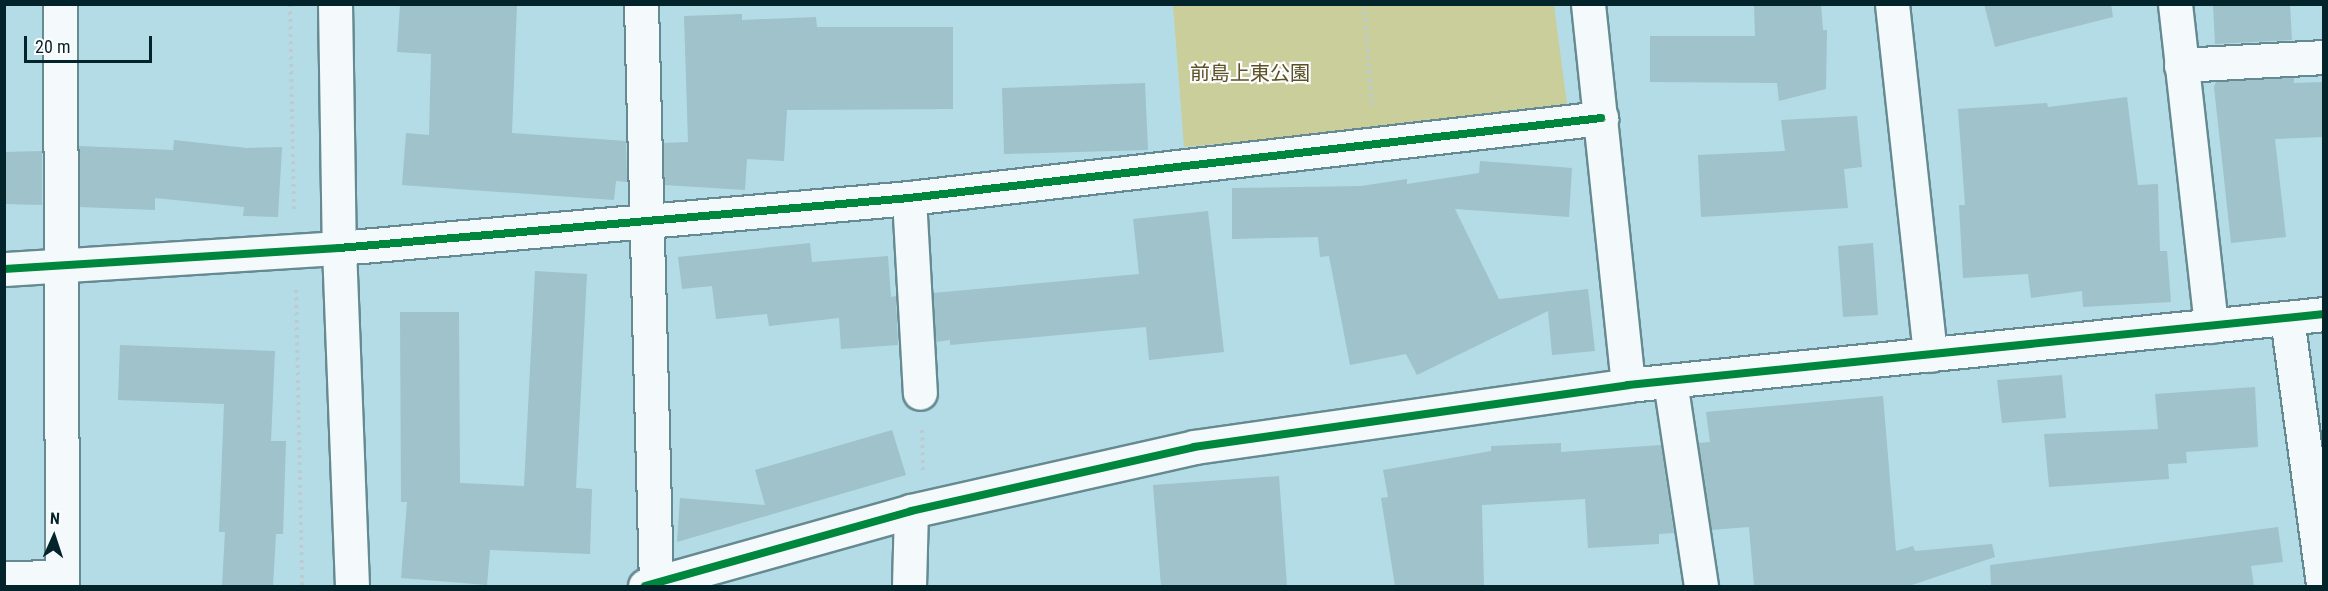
<!DOCTYPE html>
<html>
<head>
<meta charset="utf-8">
<style>
	body { margin:0 }
	#map { position:relative; width:2328px; height:591px; overflow:hidden; background:#b4dce6; font-family:"Roboto Condensed","Noto Sans JP",sans-serif }
	div>[style] { position:absolute }
	[style*='--x'] { left:calc(var(--x)*1px); top:calc(var(--y)*1px); width:calc(var(--w)*1px); rotate:calc(var(--a)*1deg) }
	.green>* { inset:0; background:#cace9a }
	.building>* { inset:0; background:#9fc2cb }
	.path>* { height:4px; margin-top:-2px; transform-origin:0; background:repeating-linear-gradient(90deg,#becbce 0 3px,transparent 0 7.5px) }
	.roads { filter:drop-shadow(2px 0 #668a91) drop-shadow(-2px 0 #668a91) drop-shadow(0 2px #668a91) drop-shadow(0 -2px #668a91) }
	.minor>* { height:33px; margin:-16.5px; padding:0 16.5px; transform-origin:16.5px; border-radius:16.5px; background:#f4fafb }
	.tertiary>* { height:33px; margin:-16.5px; padding:0 16.5px; transform-origin:16.5px; border-radius:16.5px; background:#f4fafb }
	.cycleway>* { height:8px; margin:-4px; padding:0 4px; transform-origin:4px; border-radius:4px; background:#00873e }
	span { translate:-50% -50%; white-space:nowrap; text-align:center; line-height:1.15; -webkit-text-stroke:4.5px #fcfcfc; paint-order:stroke }
	.park-label { font-size:20px; color:#5c5126 }
	.frame { position:absolute; inset:0; border:6px solid #04242b; pointer-events:none }
	.north { position:absolute; left:24px; top:507px; width:60px; height:60px; -webkit-text-stroke:4px #fcfcfc; paint-order:stroke; rotate:3deg; font-size:16px; font-weight:700; line-height:24px; text-align:center; color:#04242b }
	.north::after { content:''; display:block; margin:auto; width:21px; height:27px; background:#04242b; clip-path:polygon(50% 0,100% 100%,50% 72%,0 100%) }
	.scale { position:absolute; left:24px; top:36px; width:128px; height:27px; box-sizing:border-box; border:3px solid #04242b; border-top:0; padding-left:8px; font-size:18px; line-height:21px; white-space:nowrap; color:#04242b; -webkit-text-stroke:4px #fcfcfc; paint-order:stroke }
</style>
</head>
<body>
<div id="map">
	<div class="green">
		<i style="clip-path:polygon(1173px 5px,1554px 5px,1568px 111px,1184px 147px)"></i>
	</div>
	<div class="building">
		<i style="clip-path:polygon(400px 4px,517px 4px,512px 133px,626px 141px,627px 182px,616px 181px,614px 200px,402px 185px,406px 133px,429px 135px,431px 54px,397px 52px)"></i>
		<i style="clip-path:polygon(1754px 4px,1821px 4px,1823px 30px,1827px 30px,1826px 89px,1779px 101px,1777px 83px,1650px 82px,1650px 36px,1755px 36px)"></i>
		<i style="clip-path:polygon(1984px 4px,2111px 4px,2113px 17px,1995px 47px)"></i>
		<i style="clip-path:polygon(2213px 4px,2290px 4px,2292px 40px,2215px 44px)"></i>
		<i style="clip-path:polygon(742px 14px,742px 20px,816px 17px,817px 27px,953px 27px,953px 109px,787px 110px,784px 161px,747px 159px,745px 190px,664px 185px,663px 143px,688px 142px,684px 16px)"></i>
		<i style="clip-path:polygon(2294px 77px,2294px 83px,2324px 82px,2324px 137px,2275px 139px,2286px 237px,2231px 243px,2214px 87px,2216px 82px)"></i>
		<i style="clip-path:polygon(1145px 83px,1148px 150px,1004px 154px,1002px 88px)"></i>
		<i style="clip-path:polygon(2127px 97px,2138px 185px,2158px 184px,2160px 251px,2167px 251px,2171px 302px,2083px 307px,2082px 291px,2031px 298px,2028px 274px,1963px 278px,1959px 205px,1965px 205px,1958px 109px,2047px 103px,2048px 107px)"></i>
		<i style="clip-path:polygon(1857px 116px,1862px 167px,1844px 169px,1848px 208px,1701px 217px,1698px 155px,1785px 151px,1781px 120px)"></i>
		<i style="clip-path:polygon(174px 140px,247px 148px,282px 147px,278px 217px,243px 216px,244px 207px,155px 198px,155px 210px,79px 207px,79px 146px,173px 150px)"></i>
		<i style="clip-path:polygon(42px 151px,42px 205px,4px 204px,4px 152px)"></i>
		<i style="clip-path:polygon(1480px 161px,1572px 168px,1569px 217px,1455px 209px,1499px 299px,1588px 289px,1595px 351px,1552px 355px,1548px 311px,1417px 375px,1406px 354px,1350px 365px,1329px 256px,1320px 257px,1318px 237px,1232px 239px,1232px 188px,1361px 186px,1407px 179px,1407px 184px,1479px 173px)"></i>
		<i style="clip-path:polygon(1208px 211px,1224px 352px,1149px 360px,1146px 327px,950px 345px,950px 340px,936px 342px,933px 293px,1139px 274px,1133px 219px)"></i>
		<i style="clip-path:polygon(810px 243px,812px 262px,888px 256px,891px 297px,896px 296px,898px 345px,841px 349px,839px 318px,769px 326px,767px 314px,716px 319px,712px 286px,682px 289px,678px 257px)"></i>
		<i style="clip-path:polygon(1873px 243px,1878px 315px,1843px 317px,1838px 246px)"></i>
		<i style="clip-path:polygon(535px 271px,587px 274px,576px 488px,592px 489px,590px 554px,490px 550px,487px 585px,401px 578px,407px 502px,401px 502px,400px 312px,459px 312px,460px 483px,524px 486px)"></i>
		<i style="clip-path:polygon(120px 345px,275px 351px,271px 441px,286px 441px,283px 534px,276px 534px,273px 586px,222px 586px,225px 532px,219px 532px,224px 404px,118px 400px)"></i>
		<i style="clip-path:polygon(2062px 375px,2066px 418px,2002px 423px,1997px 380px)"></i>
		<i style="clip-path:polygon(2255px 387px,2258px 447px,2186px 452px,2187px 463px,2168px 464px,2169px 479px,2049px 487px,2044px 434px,2158px 429px,2155px 394px)"></i>
		<i style="clip-path:polygon(1883px 396px,1896px 551px,1913px 546px,1915px 551px,1992px 544px,1995px 557px,1909px 586px,1754px 586px,1749px 527px,1711px 530px,1698px 443px,1710px 442px,1706px 412px)"></i>
		<i style="clip-path:polygon(892px 430px,906px 475px,677px 542px,680px 498px,765px 505px,755px 470px)"></i>
		<i style="clip-path:polygon(1561px 443px,1561px 452px,1661px 445px,1674px 533px,1659px 534px,1659px 544px,1588px 548px,1585px 499px,1482px 505px,1484px 586px,1395px 586px,1381px 498px,1388px 497px,1383px 470px,1491px 451px,1491px 446px)"></i>
		<i style="clip-path:polygon(1279px 476px,1287px 586px,1161px 586px,1153px 485px)"></i>
		<i style="clip-path:polygon(2278px 527px,2283px 562px,2251px 566px,2254px 586px,1991px 586px,1990px 565px)"></i>
	</div>
	<div class="path">
		<i style="--x:290;--y:4;--w:210;--a:88.9"></i>
		<i style="--x:1364;--y:4;--w:101;--a:85.5"></i>
		<i style="--x:296;--y:290;--w:296;--a:88.8"></i>
		<i style="--x:922;--y:430;--w:41;--a:88.6"></i>
	</div>
	<div class="roads">
		<div class="minor">
			<i style="--x:60;--y:4;--w:582;--a:89.8"></i>
			<i style="--x:641;--y:4;--w:579;--a:88.52"></i>
			<i style="--x:1588;--y:4;--w:383;--a:84"></i>
			<i style="--x:1892;--y:4;--w:353;--a:83.8"></i>
			<i style="--x:2175;--y:4;--w:324;--a:83.6"></i>
			<i style="--x:2181;--y:65;--w:143;--a:-3.2"></i>
			<i style="--x:909;--y:198;--w:195;--a:86.8"></i>
			<i style="--x:4;--y:269;--w:336;--a:-3.6"></i>
			<i style="--x:339;--y:248;--w:572;--a:-5.01"></i>
			<i style="--x:909;--y:198;--w:697;--a:-6.59"></i>
			<i style="--x:2287;--y:318;--w:270;--a:82.3"></i>
			<i style="--x:1670;--y:381;--w:207;--a:81.4"></i>
			<i style="--x:4;--y:578;--w:57;--a:-1"></i>
			<i style="--x:645;--y:586;--w:276;--a:-15.7"></i>
			<i style="--x:911;--y:511;--w:290;--a:-12.7"></i>
			<i style="--x:1194;--y:447;--w:438;--a:-8.1"></i>
			<i style="--x:1628;--y:385;--w:700;--a:-5.82"></i>
			<i style="--x:909;--y:586;--w:75;--a:-88.5"></i>
		</div>
		<div class="tertiary">
			<i style="--x:335;--y:4;--w:244;--a:89.1"></i>
			<i style="--x:339;--y:248;--w:338;--a:87.8"></i>
		</div>
	</div>
	<div class="cycleway">
		<i style="--x:4;--y:269;--w:336;--a:-3.6"></i>
		<i style="--x:339;--y:248;--w:572;--a:-5.01"></i>
		<i style="--x:909;--y:198;--w:697;--a:-6.59"></i>
		<i style="--x:645;--y:586;--w:276;--a:-15.7"></i>
		<i style="--x:911;--y:511;--w:290;--a:-12.7"></i>
		<i style="--x:1194;--y:447;--w:438;--a:-8.1"></i>
		<i style="--x:1628;--y:385;--w:700;--a:-5.82"></i>
	</div>
	<div class="park-label">
		<span style="left:1250px;top:73px">前島上東公園</span>
	</div>
	<div class="frame"></div>
	<div class="north">N</div>
	<div class="scale">20 m</div>
</div>
</body>
</html>
